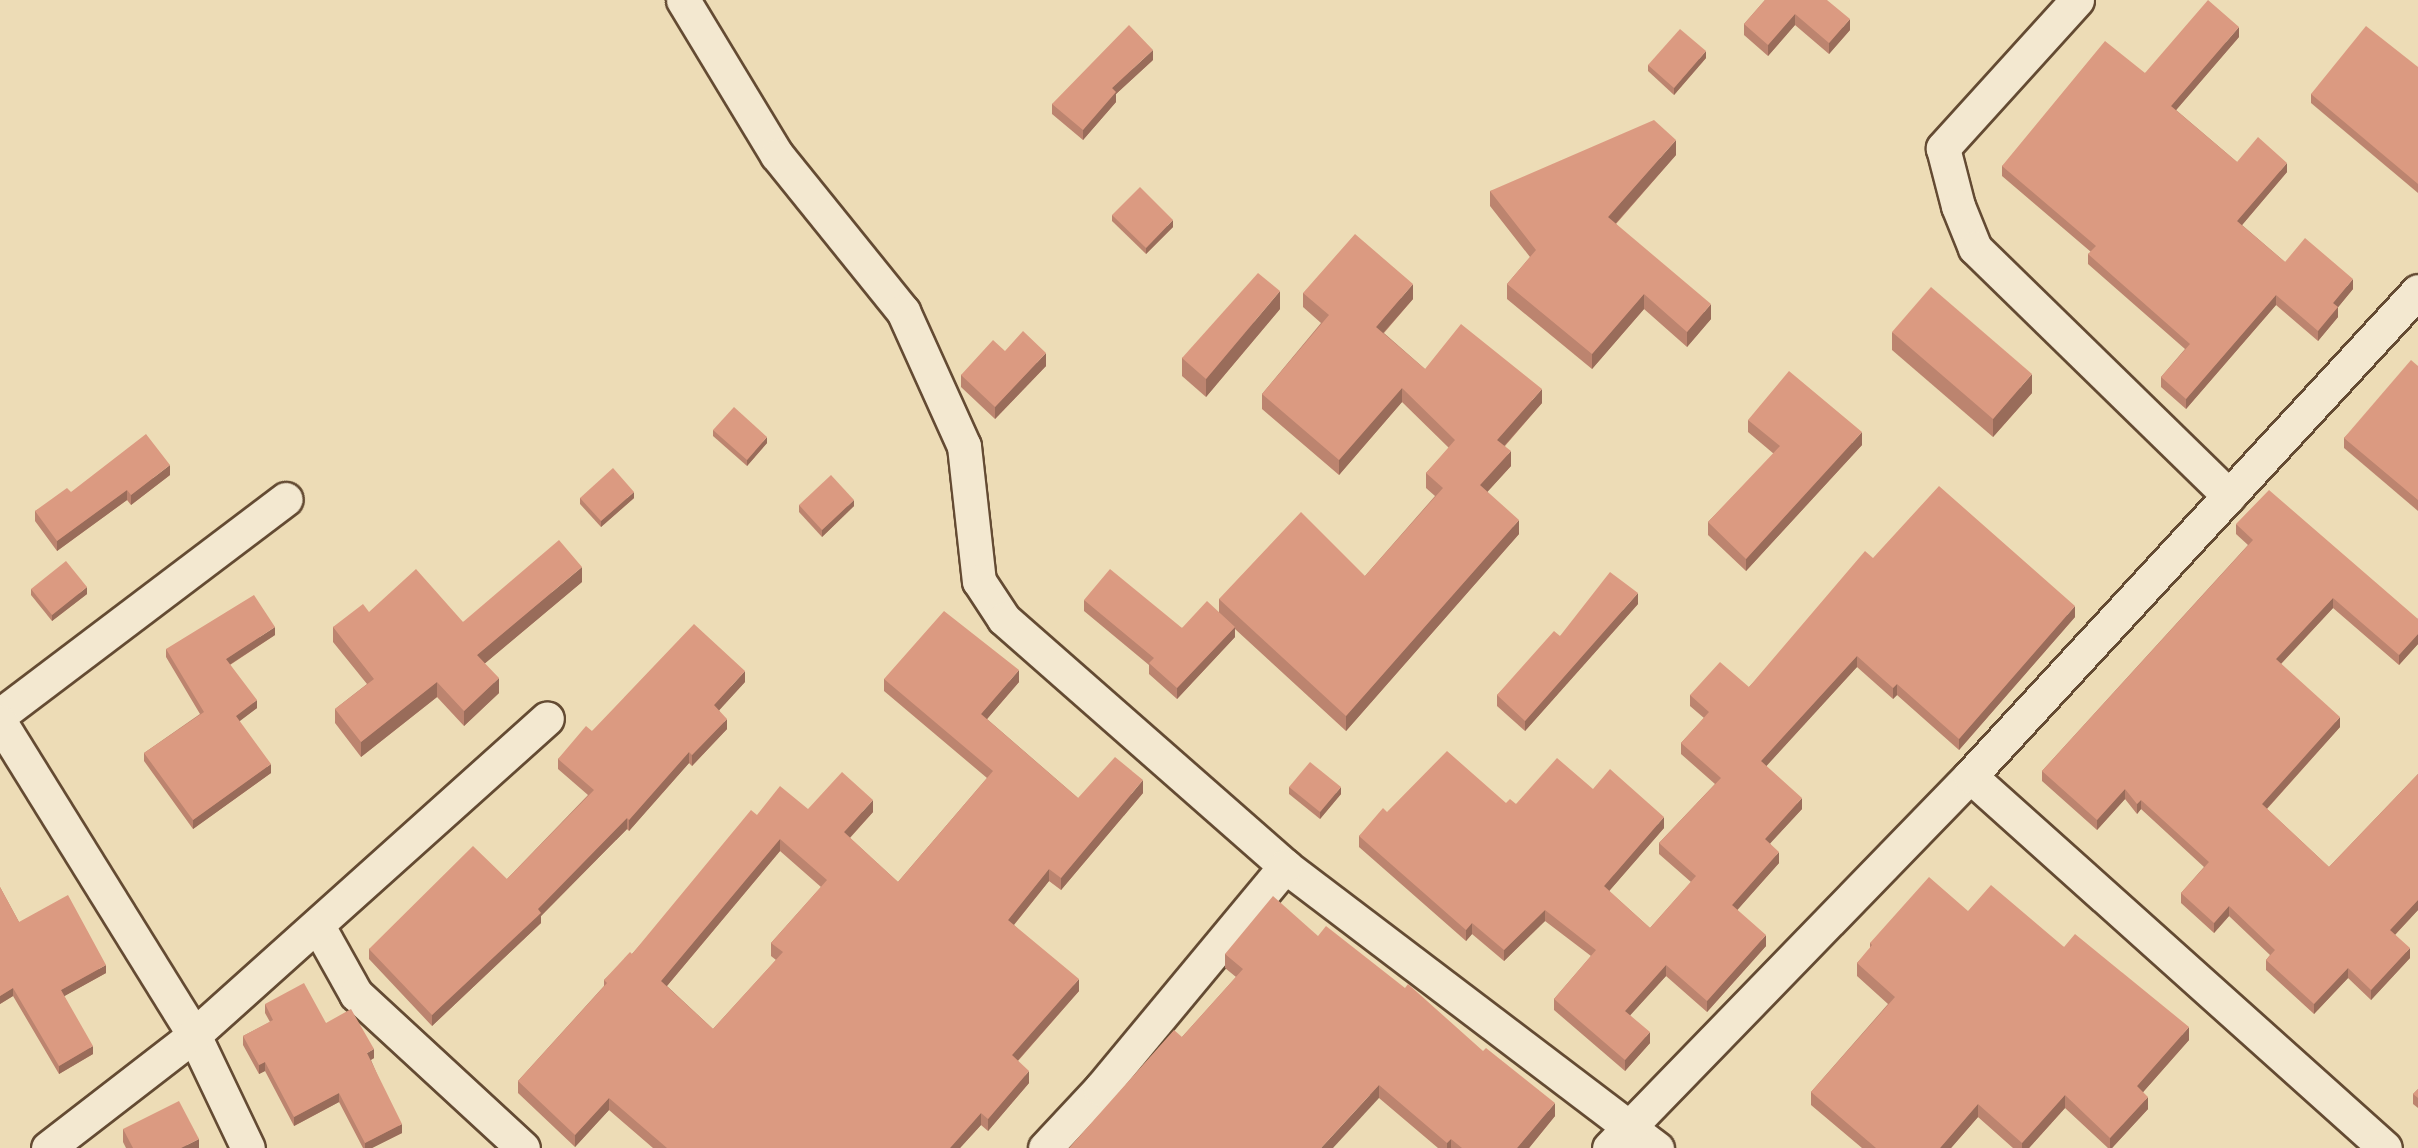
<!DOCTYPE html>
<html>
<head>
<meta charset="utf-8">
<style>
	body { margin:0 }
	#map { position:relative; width:2418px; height:1148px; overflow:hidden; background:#eddcb6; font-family:"EB Garamond",serif }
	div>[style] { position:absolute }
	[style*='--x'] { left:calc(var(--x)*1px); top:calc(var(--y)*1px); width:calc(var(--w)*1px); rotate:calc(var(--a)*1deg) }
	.roads { filter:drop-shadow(2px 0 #644b33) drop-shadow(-2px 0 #644b33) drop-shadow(0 2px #644b33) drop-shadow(0 -2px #644b33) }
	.street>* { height:33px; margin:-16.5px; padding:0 16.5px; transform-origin:16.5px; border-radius:16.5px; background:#f3e8d0 }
	.wall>* { inset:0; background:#bc846f }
	.shaded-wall>* { inset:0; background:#996c5a }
	.building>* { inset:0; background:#db9a81 }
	span { translate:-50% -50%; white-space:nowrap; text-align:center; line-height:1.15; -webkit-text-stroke:6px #f3e8d0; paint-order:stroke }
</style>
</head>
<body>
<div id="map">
	<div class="roads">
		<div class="street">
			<i style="--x:683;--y:0;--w:181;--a:58.8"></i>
			<i style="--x:777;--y:155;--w:201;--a:51.1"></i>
			<i style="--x:903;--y:311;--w:148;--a:65.7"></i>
			<i style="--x:964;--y:446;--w:136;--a:83.7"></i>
			<i style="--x:979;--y:581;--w:45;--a:56.7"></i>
			<i style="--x:1004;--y:619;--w:374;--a:41.3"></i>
			<i style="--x:1285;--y:866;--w:467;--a:37.2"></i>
			<i style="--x:2077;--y:0;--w:200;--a:132.2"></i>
			<i style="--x:1943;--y:148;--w:60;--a:75.5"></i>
			<i style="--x:1958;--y:206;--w:45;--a:68"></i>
			<i style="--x:1975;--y:248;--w:355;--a:44.3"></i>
			<i style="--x:0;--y:715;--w:358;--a:-37.1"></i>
			<i style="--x:0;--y:722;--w:368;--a:58.2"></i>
			<i style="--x:194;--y:1035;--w:125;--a:64.5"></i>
			<i style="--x:1970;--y:776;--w:557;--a:41.87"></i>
			<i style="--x:318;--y:926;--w:78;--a:60.8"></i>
			<i style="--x:356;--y:994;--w:227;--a:42.7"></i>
			<i style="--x:48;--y:1148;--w:185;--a:-37.7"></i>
			<i style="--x:194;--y:1035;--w:474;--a:-41.9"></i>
			<i style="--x:1045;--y:1148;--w:81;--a:-47"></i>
			<i style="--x:1100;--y:1089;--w:290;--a:-50.3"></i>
			<i style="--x:1609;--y:1148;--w:518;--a:-45.86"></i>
			<i style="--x:1970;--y:776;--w:660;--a:-47.27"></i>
		</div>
	</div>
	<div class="wall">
		<i style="clip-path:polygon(1765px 0,1850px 30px,1829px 54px,1795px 25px,1768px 56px,1744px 35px,1744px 24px)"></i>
		<i style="clip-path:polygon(2239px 37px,2176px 110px,2237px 162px,2287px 172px,2242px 225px,2285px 262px,2353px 289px,2338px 307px,2338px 317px,2318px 341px,2276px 305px,2186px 409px,2161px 387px,2161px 377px,2185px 349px,2088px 264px,2088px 254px,2091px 252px,2002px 176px,2002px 166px,2145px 73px)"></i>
		<i style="clip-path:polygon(1706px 58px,1674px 95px,1648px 71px,1648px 65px)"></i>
		<i style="clip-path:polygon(1153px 60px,1116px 94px,1116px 102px,1083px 140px,1052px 114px,1052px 104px)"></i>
		<i style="clip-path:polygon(2418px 67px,2418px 193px,2311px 103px,2311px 94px)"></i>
		<i style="clip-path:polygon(1676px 155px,1616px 224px,1711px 319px,1687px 347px,1644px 309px,1592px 369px,1507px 299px,1507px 284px,1530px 257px,1490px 206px,1490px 191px)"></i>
		<i style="clip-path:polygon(1112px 215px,1173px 227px,1146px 254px,1112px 221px)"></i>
		<i style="clip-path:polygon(1303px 293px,1413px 299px,1384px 333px,1425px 369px,1542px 403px,1505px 446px,1511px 466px,1487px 492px,1519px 534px,1346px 731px,1235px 629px,1235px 637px,1177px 699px,1149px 674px,1149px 665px,1084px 611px,1084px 600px,1182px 628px,1219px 612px,1219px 599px,1365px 576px,1435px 496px,1426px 488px,1426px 473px,1449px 448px,1402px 402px,1339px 475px,1262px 409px,1262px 394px,1321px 323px,1303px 307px)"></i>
		<i style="clip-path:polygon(1280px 309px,1206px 397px,1182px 376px,1182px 358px)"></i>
		<i style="clip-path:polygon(1892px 332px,2032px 393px,1993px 437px,1892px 350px)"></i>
		<i style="clip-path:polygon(1005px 351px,1046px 366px,995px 419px,961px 387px,961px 375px)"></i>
		<i style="clip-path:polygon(2418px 366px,2418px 511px,2344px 448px,2344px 438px)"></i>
		<i style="clip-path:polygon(1748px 420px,1862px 445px,1746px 571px,1708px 535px,1708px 522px,1774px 454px,1748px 432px)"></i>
		<i style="clip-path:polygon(713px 430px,767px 443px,747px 466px,713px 436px)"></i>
		<i style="clip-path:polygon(170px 475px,131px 505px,127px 500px,57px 551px,35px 521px,35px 511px,71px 492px)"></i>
		<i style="clip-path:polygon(580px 498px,634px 498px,601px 527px,580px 504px)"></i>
		<i style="clip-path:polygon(799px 505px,854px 506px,822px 537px,799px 512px)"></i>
		<i style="clip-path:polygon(2236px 524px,2418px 619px,2418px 644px,2399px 665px,2333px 608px,2281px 664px,2340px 727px,2267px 809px,2329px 867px,2418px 774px,2418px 910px,2395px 935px,2410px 958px,2371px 1000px,2348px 978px,2314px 1014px,2266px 970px,2266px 960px,2270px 955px,2229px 916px,2214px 933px,2181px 903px,2181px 893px,2204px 867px,2141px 809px,2137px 814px,2125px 799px,2097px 830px,2042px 781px,2042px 771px,2248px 545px,2236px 534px)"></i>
		<i style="clip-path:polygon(1873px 558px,2075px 617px,1959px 750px,1897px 695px,1893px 699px,1857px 667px,1766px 766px,1802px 809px,1770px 843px,1779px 863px,1737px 910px,1766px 946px,1707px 1012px,1666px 976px,1630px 1015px,1650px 1043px,1625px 1071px,1554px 1010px,1554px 999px,1591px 956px,1545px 921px,1504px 961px,1472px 934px,1466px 941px,1359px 847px,1359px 836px,1387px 812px,1506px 803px,1516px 804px,1593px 789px,1664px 828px,1609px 891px,1650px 928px,1691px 882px,1659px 854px,1659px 843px,1715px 784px,1681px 754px,1681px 743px,1704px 718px,1690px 706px,1690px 695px,1749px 687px)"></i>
		<i style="clip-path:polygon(582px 582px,484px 664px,499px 693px,464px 726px,437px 697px,361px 757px,335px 723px,335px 709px,367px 684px,333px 642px,333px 627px,369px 612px,463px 622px)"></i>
		<i style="clip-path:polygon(31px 589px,87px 594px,52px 621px,31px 595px)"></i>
		<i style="clip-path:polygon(1638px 604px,1525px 731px,1497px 706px,1497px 695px,1560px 636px)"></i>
		<i style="clip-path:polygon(275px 635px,230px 665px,257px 708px,239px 721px,271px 773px,193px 829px,144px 761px,144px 753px,200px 714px,166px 657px,166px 649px)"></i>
		<i style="clip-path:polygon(evenodd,884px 679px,1019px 682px,987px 719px,1078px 798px,1143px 793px,1061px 890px,1049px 881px,1014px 925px,1079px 991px,1018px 1061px,1029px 1083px,988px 1131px,981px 1125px,960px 1148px,653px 1148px,609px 1110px,575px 1147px,518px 1093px,518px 1081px,604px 986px,604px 980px,632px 954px,757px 815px,808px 809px,873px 812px,850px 838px,898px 882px,987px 778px,884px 691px,884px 679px,780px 851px,821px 887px,771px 943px,771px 956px,776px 960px,713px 1029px,667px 986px,780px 851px)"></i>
		<i style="clip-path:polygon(745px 682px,719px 710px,727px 729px,692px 766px,689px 763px,629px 831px,627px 829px,541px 916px,541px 923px,432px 1026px,369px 959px,369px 949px,507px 879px,588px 795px,558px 769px,558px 759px,592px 731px)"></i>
		<i style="clip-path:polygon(1289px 787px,1341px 794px,1320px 819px,1289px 794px)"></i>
		<i style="clip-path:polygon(0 887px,19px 922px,106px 973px,64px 996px,93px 1054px,59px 1074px,13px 996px,0 1004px)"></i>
		<i style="clip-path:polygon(1968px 911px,2064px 947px,2189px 1040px,2143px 1092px,2148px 1109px,2112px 1148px,2108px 1148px,2065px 1108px,2029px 1148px,2013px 1148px,1978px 1117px,1951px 1148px,1862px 1148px,1811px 1105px,1811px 1092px,1888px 1004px,1857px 976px,1857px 963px,1870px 949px,1870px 943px)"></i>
		<i style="clip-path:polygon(1318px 936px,1555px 1116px,1529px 1148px,1438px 1148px,1379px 1098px,1182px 1037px,1236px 977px,1225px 968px,1225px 954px)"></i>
		<i style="clip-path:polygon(265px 1004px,326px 1023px,374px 1058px,371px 1060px,402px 1133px,372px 1148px,363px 1148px,339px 1102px,294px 1126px,265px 1071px,259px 1074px,243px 1045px,243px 1036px,270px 1022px,265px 1013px)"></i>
		<i style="clip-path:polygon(2418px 1089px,2418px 1108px,2413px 1104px,2413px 1094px)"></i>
		<i style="clip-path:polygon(123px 1129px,199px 1148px,126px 1148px,123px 1142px)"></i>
	</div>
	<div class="shaded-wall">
		<i style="clip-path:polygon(1795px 14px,1795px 25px,1768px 56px,1768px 45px)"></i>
		<i style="clip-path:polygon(1850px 19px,1850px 30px,1829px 54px,1829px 43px)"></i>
		<i style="clip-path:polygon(2239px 27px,2239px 37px,2171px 116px,2171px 106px)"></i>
		<i style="clip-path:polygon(1153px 50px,1153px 60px,1116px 94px,1116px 102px,1083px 140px,1083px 130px,1112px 88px)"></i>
		<i style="clip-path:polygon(1706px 51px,1706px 58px,1674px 95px,1674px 88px)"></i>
		<i style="clip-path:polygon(1676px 140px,1676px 155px,1608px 232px,1608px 217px)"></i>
		<i style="clip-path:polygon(2287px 163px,2287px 172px,2237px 231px,2237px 221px)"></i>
		<i style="clip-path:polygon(1173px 220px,1173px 227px,1146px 254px,1146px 248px)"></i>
		<i style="clip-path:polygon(2353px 279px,2353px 289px,2335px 311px,2338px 307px,2338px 317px,2318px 341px,2318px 331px,2333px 303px)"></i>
		<i style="clip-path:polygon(1413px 284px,1413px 299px,1376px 341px,1376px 327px)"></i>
		<i style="clip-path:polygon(1280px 291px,1280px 309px,1206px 397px,1206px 379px)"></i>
		<i style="clip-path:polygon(1644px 294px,1644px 309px,1592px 369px,1592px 354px)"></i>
		<i style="clip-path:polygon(2276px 295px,2276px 305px,2186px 409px,2186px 399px)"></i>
		<i style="clip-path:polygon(1711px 304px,1711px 319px,1687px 347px,1687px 332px)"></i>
		<i style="clip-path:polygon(1046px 353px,1046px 366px,995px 419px,995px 407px)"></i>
		<i style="clip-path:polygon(2032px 374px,2032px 393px,1993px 437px,1993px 419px)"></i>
		<i style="clip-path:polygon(1402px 388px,1402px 402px,1339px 475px,1339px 460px)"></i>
		<i style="clip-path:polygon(1542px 389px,1542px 403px,1497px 454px,1497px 440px)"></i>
		<i style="clip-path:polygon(1862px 432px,1862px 445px,1746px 571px,1746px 559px)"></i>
		<i style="clip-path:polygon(767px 437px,767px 443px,747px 466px,747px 460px)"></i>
		<i style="clip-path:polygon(1511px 451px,1511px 466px,1480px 500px,1480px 485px)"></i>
		<i style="clip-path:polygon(170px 465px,170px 475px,131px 505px,131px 495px)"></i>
		<i style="clip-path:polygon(127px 490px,127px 500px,57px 551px,57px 541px)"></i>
		<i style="clip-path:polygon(634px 492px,634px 498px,601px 527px,601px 521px)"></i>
		<i style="clip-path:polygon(854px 500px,854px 506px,822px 537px,822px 530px)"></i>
		<i style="clip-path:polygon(1519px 520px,1519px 534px,1346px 731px,1346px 716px)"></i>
		<i style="clip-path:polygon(582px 567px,582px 582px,477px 670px,477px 655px)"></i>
		<i style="clip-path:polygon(87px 587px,87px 594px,52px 621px,52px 615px)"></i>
		<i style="clip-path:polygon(1638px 593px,1638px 604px,1525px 731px,1525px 721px)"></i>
		<i style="clip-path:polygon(2333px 598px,2333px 608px,2276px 669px,2276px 659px)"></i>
		<i style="clip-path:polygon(2075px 606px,2075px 617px,1959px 750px,1959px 739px)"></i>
		<i style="clip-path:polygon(275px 627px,275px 635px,226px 667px,226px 659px)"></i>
		<i style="clip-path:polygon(1235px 627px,1235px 637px,1177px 699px,1177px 688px)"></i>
		<i style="clip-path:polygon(2418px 634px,2418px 644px,2399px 665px,2399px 655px)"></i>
		<i style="clip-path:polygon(1857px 656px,1857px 667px,1761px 772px,1761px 761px)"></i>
		<i style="clip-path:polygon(1019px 670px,1019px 682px,981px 726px,981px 714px)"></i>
		<i style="clip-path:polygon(745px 671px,745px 682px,714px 716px,714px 705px)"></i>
		<i style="clip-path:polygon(499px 678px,499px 693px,464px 726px,464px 711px)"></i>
		<i style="clip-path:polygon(437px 682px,437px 697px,361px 757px,361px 742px)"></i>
		<i style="clip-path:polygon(1897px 684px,1897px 695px,1893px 699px,1893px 688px)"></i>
		<i style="clip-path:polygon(257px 700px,257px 708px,236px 724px,236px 716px)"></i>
		<i style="clip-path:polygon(2340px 717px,2340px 727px,2262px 814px,2262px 804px)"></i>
		<i style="clip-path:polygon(727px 719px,727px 729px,692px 766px,692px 755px)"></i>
		<i style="clip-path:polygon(689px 752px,689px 763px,629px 831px,629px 820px)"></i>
		<i style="clip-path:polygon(271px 764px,271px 773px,193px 829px,193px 820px)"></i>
		<i style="clip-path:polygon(1143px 780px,1143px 793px,1061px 890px,1061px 878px)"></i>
		<i style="clip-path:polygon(1341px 787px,1341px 794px,1320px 819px,1320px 812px)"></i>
		<i style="clip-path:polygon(2125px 789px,2125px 799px,2097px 830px,2097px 820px)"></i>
		<i style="clip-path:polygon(1802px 798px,1802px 809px,1765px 849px,1765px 839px)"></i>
		<i style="clip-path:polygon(873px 800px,873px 812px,844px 844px,844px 832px)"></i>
		<i style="clip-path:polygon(2141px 800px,2141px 809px,2137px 814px,2137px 804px)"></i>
		<i style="clip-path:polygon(1664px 817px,1664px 828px,1604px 897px,1604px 886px)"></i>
		<i style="clip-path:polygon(627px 818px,627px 829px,541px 916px,541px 923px,432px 1026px,432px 1015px)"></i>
		<i style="clip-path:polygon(780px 839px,780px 851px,661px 993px,661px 981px)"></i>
		<i style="clip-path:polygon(1779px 852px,1779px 863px,1732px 916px,1732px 905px)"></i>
		<i style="clip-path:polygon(1049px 869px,1049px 881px,1008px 932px,1008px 920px)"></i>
		<i style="clip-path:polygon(2418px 900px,2418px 910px,2390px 940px,2390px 930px)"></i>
		<i style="clip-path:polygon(2229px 906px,2229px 916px,2214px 933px,2214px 923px)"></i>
		<i style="clip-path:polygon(1545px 910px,1545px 921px,1504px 961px,1504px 950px)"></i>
		<i style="clip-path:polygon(1472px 923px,1472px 934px,1466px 941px,1466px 930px)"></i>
		<i style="clip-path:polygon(1766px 935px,1766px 946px,1707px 1012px,1707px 1001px)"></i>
		<i style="clip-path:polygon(2410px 948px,2410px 958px,2371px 1000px,2371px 990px)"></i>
		<i style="clip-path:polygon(106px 965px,106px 973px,61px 998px,61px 990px)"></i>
		<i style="clip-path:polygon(1666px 965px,1666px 976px,1625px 1021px,1625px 1011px)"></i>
		<i style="clip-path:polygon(2348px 968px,2348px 978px,2314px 1014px,2314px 1004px)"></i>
		<i style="clip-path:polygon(1079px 979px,1079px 991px,1012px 1067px,1012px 1055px)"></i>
		<i style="clip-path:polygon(13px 988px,13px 996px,0 1004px,0 996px)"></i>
		<i style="clip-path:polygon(2189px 1027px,2189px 1040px,2137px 1099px,2137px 1086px)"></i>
		<i style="clip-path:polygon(1650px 1032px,1650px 1043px,1625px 1071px,1625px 1060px)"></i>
		<i style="clip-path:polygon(93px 1046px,93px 1054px,59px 1074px,59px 1066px)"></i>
		<i style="clip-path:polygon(374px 1049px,374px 1058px,367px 1062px,367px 1053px)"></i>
		<i style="clip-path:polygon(265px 1062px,265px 1071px,259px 1074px,259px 1065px)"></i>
		<i style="clip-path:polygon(1029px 1071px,1029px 1083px,988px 1131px,988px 1119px)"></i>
		<i style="clip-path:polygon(1379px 1085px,1379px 1098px,1333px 1148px,1321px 1148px)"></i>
		<i style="clip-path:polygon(339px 1093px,339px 1102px,294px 1126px,294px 1117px)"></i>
		<i style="clip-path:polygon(2065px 1095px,2065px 1108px,2029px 1148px,2022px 1148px,2022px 1143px)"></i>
		<i style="clip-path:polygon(2148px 1097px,2148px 1109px,2112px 1148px,2110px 1148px,2110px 1138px)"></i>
		<i style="clip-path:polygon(609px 1098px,609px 1110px,575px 1147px,575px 1135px)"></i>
		<i style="clip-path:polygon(1555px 1103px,1555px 1116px,1529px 1148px,1517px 1148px)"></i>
		<i style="clip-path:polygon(1978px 1104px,1978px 1117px,1951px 1148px,1940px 1148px)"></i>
		<i style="clip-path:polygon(981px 1113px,981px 1125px,960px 1148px,950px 1148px)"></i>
		<i style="clip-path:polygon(402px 1124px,402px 1133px,372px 1148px,365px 1148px,365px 1143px)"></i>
		<i style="clip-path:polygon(199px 1139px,199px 1148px,181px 1148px)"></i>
		<i style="clip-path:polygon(1451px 1139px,1451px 1148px,1447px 1148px,1447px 1143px)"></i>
	</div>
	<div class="building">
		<i style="clip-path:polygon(1765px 0,1827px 0,1850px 19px,1829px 43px,1795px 14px,1768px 45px,1744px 24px)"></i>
		<i style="clip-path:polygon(2208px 0,2239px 27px,2171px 106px,2237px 162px,2258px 137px,2287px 163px,2237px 221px,2285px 262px,2305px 238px,2353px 279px,2333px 303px,2338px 307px,2318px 331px,2276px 295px,2186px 399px,2161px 377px,2190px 344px,2088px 254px,2096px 246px,2002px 166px,2105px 41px,2145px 73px)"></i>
		<i style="clip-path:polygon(1129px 25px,1153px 50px,1112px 88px,1116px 92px,1083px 130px,1052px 104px)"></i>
		<i style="clip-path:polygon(2366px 26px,2418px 67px,2418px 184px,2311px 94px)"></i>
		<i style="clip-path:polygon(1680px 29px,1706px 51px,1674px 88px,1648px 65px)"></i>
		<i style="clip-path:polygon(1654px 120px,1676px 140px,1608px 217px,1711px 304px,1687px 332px,1644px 294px,1592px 354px,1507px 284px,1536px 250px,1490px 191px)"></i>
		<i style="clip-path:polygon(1140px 187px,1173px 220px,1146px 248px,1112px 215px)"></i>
		<i style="clip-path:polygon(1355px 234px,1413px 284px,1376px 327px,1425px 369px,1461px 324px,1542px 389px,1497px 440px,1511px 451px,1480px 485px,1519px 520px,1346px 716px,1219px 599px,1301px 512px,1365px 576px,1443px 488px,1426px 473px,1455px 440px,1402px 388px,1339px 460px,1262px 394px,1329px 315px,1303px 293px)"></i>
		<i style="clip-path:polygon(1258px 273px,1280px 291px,1206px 379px,1182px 358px)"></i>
		<i style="clip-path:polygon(1931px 287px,2032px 374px,1993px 419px,1892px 332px)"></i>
		<i style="clip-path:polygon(1023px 331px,1046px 353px,995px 407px,961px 375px,993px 340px,1005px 351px)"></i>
		<i style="clip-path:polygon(2411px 360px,2418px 366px,2418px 500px,2344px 438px)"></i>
		<i style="clip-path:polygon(1789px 371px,1862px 432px,1746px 559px,1708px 522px,1780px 446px,1748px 420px)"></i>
		<i style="clip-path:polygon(734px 407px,767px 437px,747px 460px,713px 430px)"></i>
		<i style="clip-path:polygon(146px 434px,170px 465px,131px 495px,127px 490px,57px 541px,35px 511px,67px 488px,71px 492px)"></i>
		<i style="clip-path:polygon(613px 468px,634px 492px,601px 521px,580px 498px)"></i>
		<i style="clip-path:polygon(831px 475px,854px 500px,822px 530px,799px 505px)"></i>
		<i style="clip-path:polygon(1939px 486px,2075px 606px,1959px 739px,1897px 684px,1893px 688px,1857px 656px,1761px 761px,1802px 798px,1765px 839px,1779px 852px,1732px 905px,1766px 935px,1707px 1001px,1666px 965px,1625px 1011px,1650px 1032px,1625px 1060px,1554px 999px,1596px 950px,1545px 910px,1504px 950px,1472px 923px,1466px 930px,1359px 836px,1383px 808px,1387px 812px,1447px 751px,1506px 803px,1510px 799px,1516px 804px,1557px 758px,1593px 789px,1610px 769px,1664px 817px,1604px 886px,1650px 928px,1696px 876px,1659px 843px,1721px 778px,1681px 743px,1709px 712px,1690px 695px,1720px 662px,1749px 687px,1865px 551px,1873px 558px)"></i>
		<i style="clip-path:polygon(2269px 490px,2418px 619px,2418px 634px,2399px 655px,2333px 598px,2276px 659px,2340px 717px,2262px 804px,2329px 867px,2418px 774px,2418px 900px,2390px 930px,2410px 948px,2371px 990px,2348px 968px,2314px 1004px,2266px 960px,2275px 950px,2229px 906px,2214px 923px,2181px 893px,2209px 862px,2141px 800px,2137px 804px,2125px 789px,2097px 820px,2042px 771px,2253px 540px,2236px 524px)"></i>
		<i style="clip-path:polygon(559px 540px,582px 567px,477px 655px,499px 678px,464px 711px,437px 682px,361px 742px,335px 709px,374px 679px,333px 627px,363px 604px,369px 612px,416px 569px,463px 622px)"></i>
		<i style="clip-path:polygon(66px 561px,87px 587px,52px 615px,31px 589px)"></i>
		<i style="clip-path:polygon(1110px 569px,1182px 628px,1207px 601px,1235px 627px,1177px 688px,1149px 663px,1154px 658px,1084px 600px)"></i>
		<i style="clip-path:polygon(1610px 572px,1638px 593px,1525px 721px,1497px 695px,1554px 631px,1560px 636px)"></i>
		<i style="clip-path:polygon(254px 595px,275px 627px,226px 659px,257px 700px,236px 716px,271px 764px,193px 820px,144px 753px,204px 712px,166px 649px)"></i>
		<i style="clip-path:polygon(evenodd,944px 611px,1019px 670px,981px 714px,1078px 798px,1115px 757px,1143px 780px,1061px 878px,1049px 869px,1008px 920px,1079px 979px,1012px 1055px,1029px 1071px,988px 1119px,981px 1113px,950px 1148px,667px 1148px,609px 1098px,575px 1135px,518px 1081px,607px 983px,604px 980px,630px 952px,632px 954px,751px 810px,757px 815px,780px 786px,808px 809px,842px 772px,873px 800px,844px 832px,898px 882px,993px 771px,884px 679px,944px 611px,780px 839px,827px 880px,771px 943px,783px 952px,713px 1029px,661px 981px,780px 839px)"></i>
		<i style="clip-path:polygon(694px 624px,745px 671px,714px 705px,727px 719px,692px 755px,689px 752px,629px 820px,627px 818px,538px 909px,541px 913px,432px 1015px,369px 949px,473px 846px,507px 879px,594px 790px,558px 759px,586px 726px,592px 731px)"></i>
		<i style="clip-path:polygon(1310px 762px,1341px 787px,1320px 812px,1289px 787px)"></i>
		<i style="clip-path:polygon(1929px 877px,1968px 911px,1991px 885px,2064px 947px,2075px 934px,2189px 1027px,2137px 1086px,2148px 1097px,2110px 1138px,2065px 1095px,2022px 1143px,1978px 1104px,1940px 1148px,1876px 1148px,1811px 1092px,1895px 997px,1857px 963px,1872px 945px,1870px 943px)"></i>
		<i style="clip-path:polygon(0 887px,19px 922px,68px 895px,106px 965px,61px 990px,93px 1046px,59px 1066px,13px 988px,0 996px)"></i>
		<i style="clip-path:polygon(1273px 896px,1318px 936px,1326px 926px,1405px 988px,1408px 984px,1483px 1051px,1486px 1048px,1555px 1103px,1517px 1148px,1462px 1148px,1451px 1139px,1447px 1143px,1379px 1085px,1321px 1148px,1069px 1148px,1174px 1030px,1182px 1037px,1243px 969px,1225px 954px)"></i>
		<i style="clip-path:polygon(304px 983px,326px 1023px,351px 1009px,374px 1049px,367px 1053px,402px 1124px,365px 1143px,339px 1093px,294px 1117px,265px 1062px,259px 1065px,243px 1036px,273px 1020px,265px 1004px)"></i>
		<i style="clip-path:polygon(2418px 1089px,2418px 1098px,2413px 1094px)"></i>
		<i style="clip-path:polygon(179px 1101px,199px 1139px,181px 1148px,133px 1148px,123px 1129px)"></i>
	</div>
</div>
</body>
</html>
